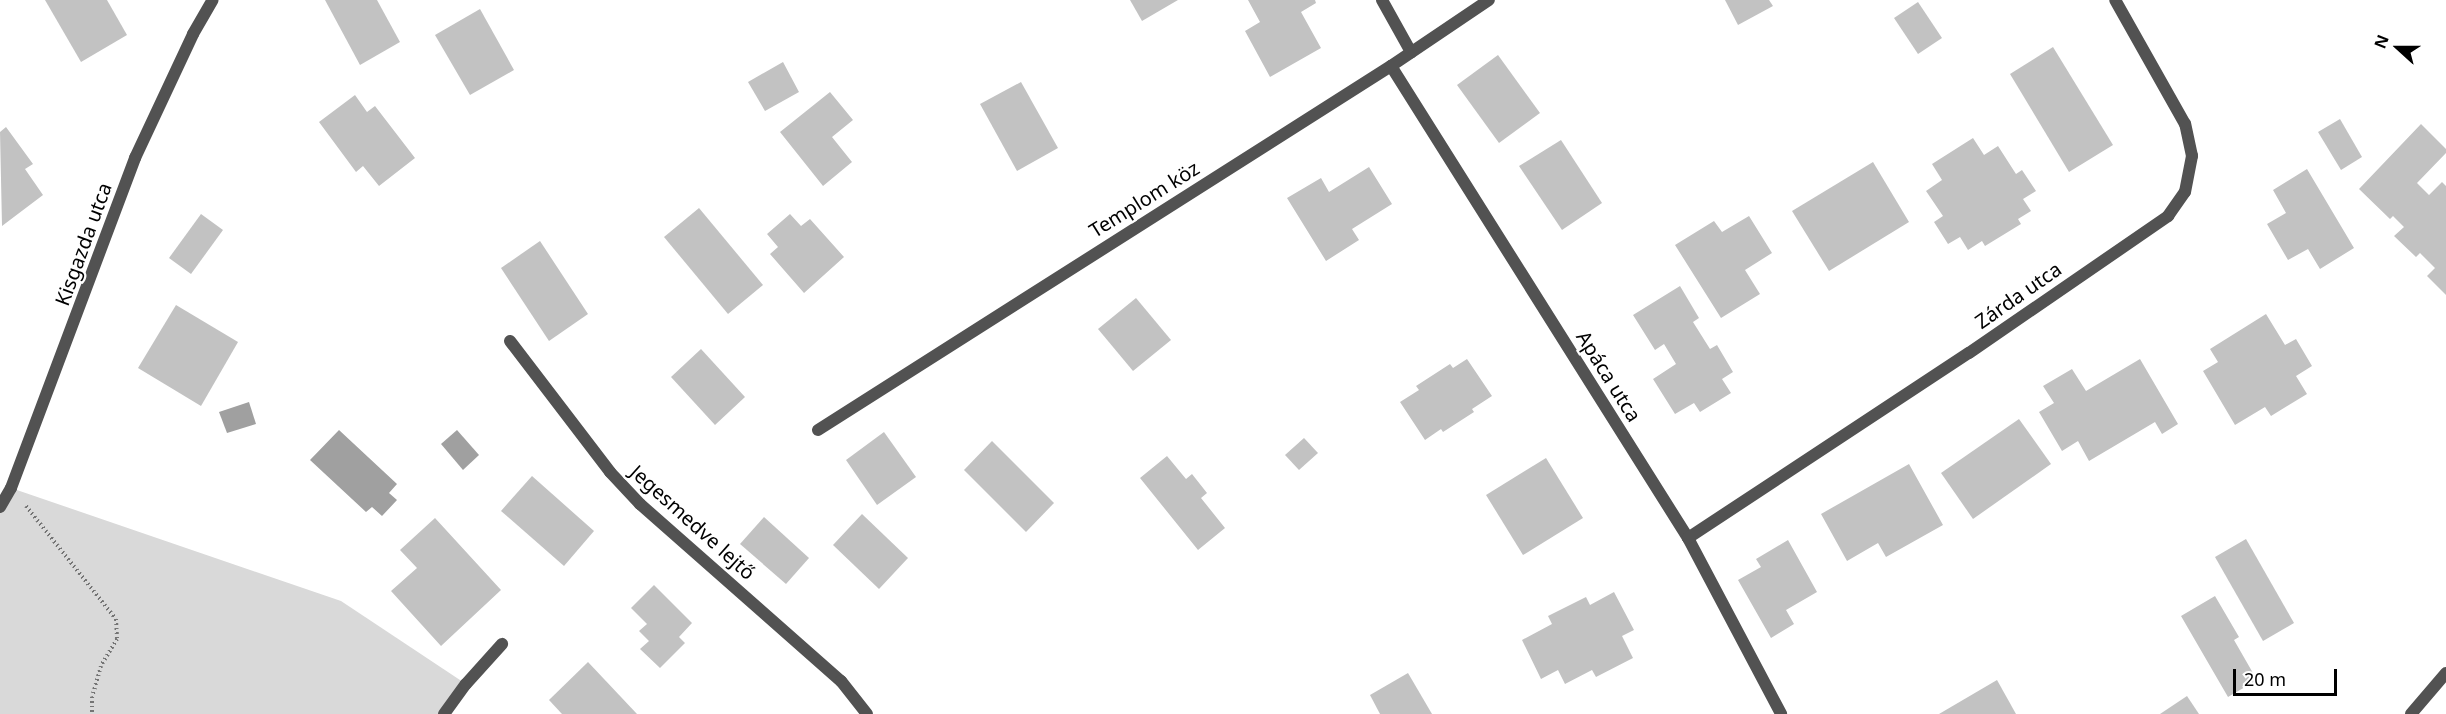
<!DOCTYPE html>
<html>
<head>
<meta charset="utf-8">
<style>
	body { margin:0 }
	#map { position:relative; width:2446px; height:714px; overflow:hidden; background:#fff; font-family:"Noto Sans",sans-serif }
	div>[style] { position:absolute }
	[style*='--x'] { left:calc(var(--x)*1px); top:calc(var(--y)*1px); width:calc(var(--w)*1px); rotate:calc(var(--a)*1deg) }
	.green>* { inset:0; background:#d9d9d9 }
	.water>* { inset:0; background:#a0a0a0 }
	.building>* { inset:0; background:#c2c2c2 }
	.path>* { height:4px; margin-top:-2px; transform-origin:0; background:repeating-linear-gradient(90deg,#747474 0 1.5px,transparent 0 4.5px) }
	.street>* { height:12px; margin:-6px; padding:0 6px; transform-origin:6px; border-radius:6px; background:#525252 }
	span { translate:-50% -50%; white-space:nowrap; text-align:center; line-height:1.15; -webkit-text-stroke:4.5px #fff; paint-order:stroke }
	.street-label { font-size:20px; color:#000 }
	.north { position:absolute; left:2368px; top:18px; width:60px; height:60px; -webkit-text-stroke:4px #fff; paint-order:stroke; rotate:291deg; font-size:16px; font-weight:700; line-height:24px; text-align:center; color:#000 }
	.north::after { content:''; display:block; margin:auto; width:21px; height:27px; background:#000; clip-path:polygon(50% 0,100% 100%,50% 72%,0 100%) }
	.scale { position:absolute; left:2233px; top:669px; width:104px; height:27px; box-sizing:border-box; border:3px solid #000; border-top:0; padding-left:8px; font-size:18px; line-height:21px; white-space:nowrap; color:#000; -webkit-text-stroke:4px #fff; paint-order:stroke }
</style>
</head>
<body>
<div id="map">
	<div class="green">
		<i style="clip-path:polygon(11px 488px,341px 601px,466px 684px,444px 714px,0 714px,0 507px)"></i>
	</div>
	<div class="water">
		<i style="clip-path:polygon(249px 402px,256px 424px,227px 433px,219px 412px)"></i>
		<i style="clip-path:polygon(339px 430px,397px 484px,389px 493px,397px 500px,382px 516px,372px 507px,366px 512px,310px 460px)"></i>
		<i style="clip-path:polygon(457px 430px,479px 455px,463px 470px,441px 444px)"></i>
	</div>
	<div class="building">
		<i style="clip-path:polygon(45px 0,107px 0,127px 35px,81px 62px)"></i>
		<i style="clip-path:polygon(325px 0,377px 0,400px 42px,360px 65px)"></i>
		<i style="clip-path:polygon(1130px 0,1178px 0,1142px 21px)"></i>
		<i style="clip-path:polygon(1248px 0,1315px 0,1316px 3px,1301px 12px,1321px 48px,1270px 77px,1245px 31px,1260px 22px)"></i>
		<i style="clip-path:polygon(1725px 0,1769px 0,1773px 6px,1738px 25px)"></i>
		<i style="clip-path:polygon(1918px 2px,1942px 38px,1918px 54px,1894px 18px)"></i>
		<i style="clip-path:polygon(480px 9px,514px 70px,470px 95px,435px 35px)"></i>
		<i style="clip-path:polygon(2053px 47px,2113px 145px,2069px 172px,2010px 74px)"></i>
		<i style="clip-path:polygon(1498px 55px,1540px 113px,1499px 143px,1457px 85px)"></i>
		<i style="clip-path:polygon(783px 62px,799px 92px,765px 111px,748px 82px)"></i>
		<i style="clip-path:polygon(1021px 82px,1058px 148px,1017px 171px,980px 104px)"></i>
		<i style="clip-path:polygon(830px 92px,853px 120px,832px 137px,852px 162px,823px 186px,780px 132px)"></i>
		<i style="clip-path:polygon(355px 95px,367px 112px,375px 106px,415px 158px,379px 186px,363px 166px,356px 172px,319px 122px)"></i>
		<i style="clip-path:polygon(2340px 119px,2362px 157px,2341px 170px,2318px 132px)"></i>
		<i style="clip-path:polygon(2421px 124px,2446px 149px,2446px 153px,2417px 183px,2429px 195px,2442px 182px,2446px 186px,2446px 295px,2427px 276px,2435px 268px,2420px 253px,2416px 257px,2394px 236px,2404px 227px,2393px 216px,2390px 219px,2359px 189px)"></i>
		<i style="clip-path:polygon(6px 127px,33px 164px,25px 169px,43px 195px,2px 226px,0 132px)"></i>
		<i style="clip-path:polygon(1973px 138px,1984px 155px,1998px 146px,2016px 174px,2022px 170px,2036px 191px,2023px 199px,2031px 211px,2018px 219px,2021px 224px,1985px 246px,1982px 241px,1968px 250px,1960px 237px,1948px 244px,1934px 222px,1943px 216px,1926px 191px,1942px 180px,1932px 164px)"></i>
		<i style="clip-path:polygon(1561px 140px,1602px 203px,1562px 230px,1519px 166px)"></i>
		<i style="clip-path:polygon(1873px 162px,1909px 222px,1829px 271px,1792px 211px)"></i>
		<i style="clip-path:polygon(1369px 167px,1392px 204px,1352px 229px,1359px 240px,1326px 261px,1287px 198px,1321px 178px,1329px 192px)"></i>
		<i style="clip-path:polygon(2307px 169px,2354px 248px,2320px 269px,2308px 249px,2288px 260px,2267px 224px,2286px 213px,2273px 190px)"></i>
		<i style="clip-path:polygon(699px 208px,763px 285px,728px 314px,664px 237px)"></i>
		<i style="clip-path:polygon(201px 214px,223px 230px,191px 274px,169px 258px)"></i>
		<i style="clip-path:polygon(790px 214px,801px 226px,810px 219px,844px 257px,804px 293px,770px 254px,778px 247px,767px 234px)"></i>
		<i style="clip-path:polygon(1749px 216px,1772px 253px,1745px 270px,1760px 294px,1721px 318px,1675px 245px,1714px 221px,1722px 232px)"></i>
		<i style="clip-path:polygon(540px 241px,588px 314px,549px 341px,501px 268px)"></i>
		<i style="clip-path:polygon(1680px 286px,1699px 318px,1693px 322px,1710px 349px,1717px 345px,1733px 372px,1722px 379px,1731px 393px,1700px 412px,1694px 403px,1675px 414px,1653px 379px,1676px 364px,1664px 344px,1655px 350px,1633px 315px)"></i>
		<i style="clip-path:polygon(1136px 298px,1171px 340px,1133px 371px,1098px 329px)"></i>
		<i style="clip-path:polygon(176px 305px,238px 342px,201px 406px,138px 368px)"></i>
		<i style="clip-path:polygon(2266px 314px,2285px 345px,2296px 339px,2312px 366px,2296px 376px,2307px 394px,2271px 416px,2265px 407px,2235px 425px,2203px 371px,2218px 362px,2210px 349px)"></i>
		<i style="clip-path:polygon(701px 349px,745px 397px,715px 425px,671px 377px)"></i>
		<i style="clip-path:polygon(1467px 359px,1492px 396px,1472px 409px,1474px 412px,1443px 432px,1441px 429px,1425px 440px,1400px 402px,1419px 390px,1416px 386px,1450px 364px,1453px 368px)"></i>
		<i style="clip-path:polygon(2140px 359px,2178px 424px,2162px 434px,2155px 422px,2089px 461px,2078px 441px,2062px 451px,2039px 412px,2054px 403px,2043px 386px,2072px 369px,2086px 391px)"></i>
		<i style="clip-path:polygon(2019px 419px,2051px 464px,1973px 519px,1941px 473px)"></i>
		<i style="clip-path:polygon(884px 432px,916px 477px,877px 505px,846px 460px)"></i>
		<i style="clip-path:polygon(1304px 438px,1318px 453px,1299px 470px,1285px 455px)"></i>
		<i style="clip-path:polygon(992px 441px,1054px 503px,1026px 532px,964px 470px)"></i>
		<i style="clip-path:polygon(1167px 456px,1186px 479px,1192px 474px,1207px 493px,1201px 498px,1225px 528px,1198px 550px,1140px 478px)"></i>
		<i style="clip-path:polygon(1546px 458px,1583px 518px,1523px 555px,1486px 495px)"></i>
		<i style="clip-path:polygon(1909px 464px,1943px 525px,1886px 557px,1878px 543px,1847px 561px,1821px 514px)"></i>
		<i style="clip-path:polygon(532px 476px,594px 531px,564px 566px,501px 511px)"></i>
		<i style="clip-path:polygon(862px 514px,908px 558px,879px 589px,833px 545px)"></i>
		<i style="clip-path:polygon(764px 517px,809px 558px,786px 584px,740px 544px)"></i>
		<i style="clip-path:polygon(435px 518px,501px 590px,441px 646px,391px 591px,417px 568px,400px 550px)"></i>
		<i style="clip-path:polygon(2246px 539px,2294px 623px,2263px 641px,2215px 557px)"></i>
		<i style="clip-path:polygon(1788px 540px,1817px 592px,1786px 610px,1794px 624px,1771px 638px,1738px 580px,1761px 567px,1756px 559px)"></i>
		<i style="clip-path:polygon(654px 585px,692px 623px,679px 637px,685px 643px,660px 668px,640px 649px,649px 641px,639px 631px,647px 624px,631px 608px)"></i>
		<i style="clip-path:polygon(1614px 592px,1634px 630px,1622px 636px,1633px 658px,1596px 677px,1592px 670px,1565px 684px,1558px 670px,1541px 679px,1522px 640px,1552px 624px,1548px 616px,1586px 597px,1590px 605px)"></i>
		<i style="clip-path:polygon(2215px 596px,2239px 637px,2234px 640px,2257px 680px,2228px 697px,2181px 616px)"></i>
		<i style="clip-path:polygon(588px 662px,637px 714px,562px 714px,549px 700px)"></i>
		<i style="clip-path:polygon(1408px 673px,1432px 714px,1380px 714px,1370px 695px)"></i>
		<i style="clip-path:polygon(1997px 680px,2016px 714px,1939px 714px)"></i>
		<i style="clip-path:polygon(2187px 696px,2199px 714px,2160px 714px)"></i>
	</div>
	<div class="path">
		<i style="--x:26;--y:506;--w:144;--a:51.5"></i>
		<i style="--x:116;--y:619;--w:20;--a:87"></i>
		<i style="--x:117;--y:639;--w:31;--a:121"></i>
		<i style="--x:101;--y:666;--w:32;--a:106"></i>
		<i style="--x:92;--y:697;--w:17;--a:90"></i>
	</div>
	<div class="street">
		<i style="--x:1382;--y:0;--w:60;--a:60.9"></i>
		<i style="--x:1391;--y:66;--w:558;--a:57.82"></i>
		<i style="--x:1688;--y:538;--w:199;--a:62.1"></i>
		<i style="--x:510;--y:341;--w:165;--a:52.6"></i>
		<i style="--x:610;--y:472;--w:44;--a:46.8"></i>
		<i style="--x:640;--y:504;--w:268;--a:41.4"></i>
		<i style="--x:841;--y:681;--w:42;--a:51.8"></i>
		<i style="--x:818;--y:430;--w:679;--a:-32.43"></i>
		<i style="--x:1391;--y:66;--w:118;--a:-34"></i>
		<i style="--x:0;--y:507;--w:22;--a:-60"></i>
		<i style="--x:11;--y:488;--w:353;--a:-69.4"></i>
		<i style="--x:135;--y:158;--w:137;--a:-64.9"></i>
		<i style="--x:193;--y:34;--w:39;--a:-60"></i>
		<i style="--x:1688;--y:538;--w:336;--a:-33.4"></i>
		<i style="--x:1969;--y:353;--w:242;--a:-34.5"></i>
		<i style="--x:2168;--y:216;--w:29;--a:-55"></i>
		<i style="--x:2185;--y:192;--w:37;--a:-79"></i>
		<i style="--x:2192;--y:156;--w:33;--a:-102"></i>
		<i style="--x:2185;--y:124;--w:142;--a:-119.4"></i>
		<i style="--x:444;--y:714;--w:37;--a:-54"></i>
		<i style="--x:466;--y:684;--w:54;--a:-48"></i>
		<i style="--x:2411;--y:714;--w:54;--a:-49.5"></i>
	</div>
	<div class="street-label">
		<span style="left:1144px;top:199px;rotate:-32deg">Templom köz</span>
		<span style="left:83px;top:244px;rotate:-70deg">Kisgazda utca</span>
		<span style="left:2018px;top:295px;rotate:-35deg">Zárda utca</span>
		<span style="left:1609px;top:376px;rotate:58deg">Apáca utca</span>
		<span style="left:693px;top:522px;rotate:42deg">Jegesmedve lejtő</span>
	</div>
	<div class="north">N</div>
	<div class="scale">20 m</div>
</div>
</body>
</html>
